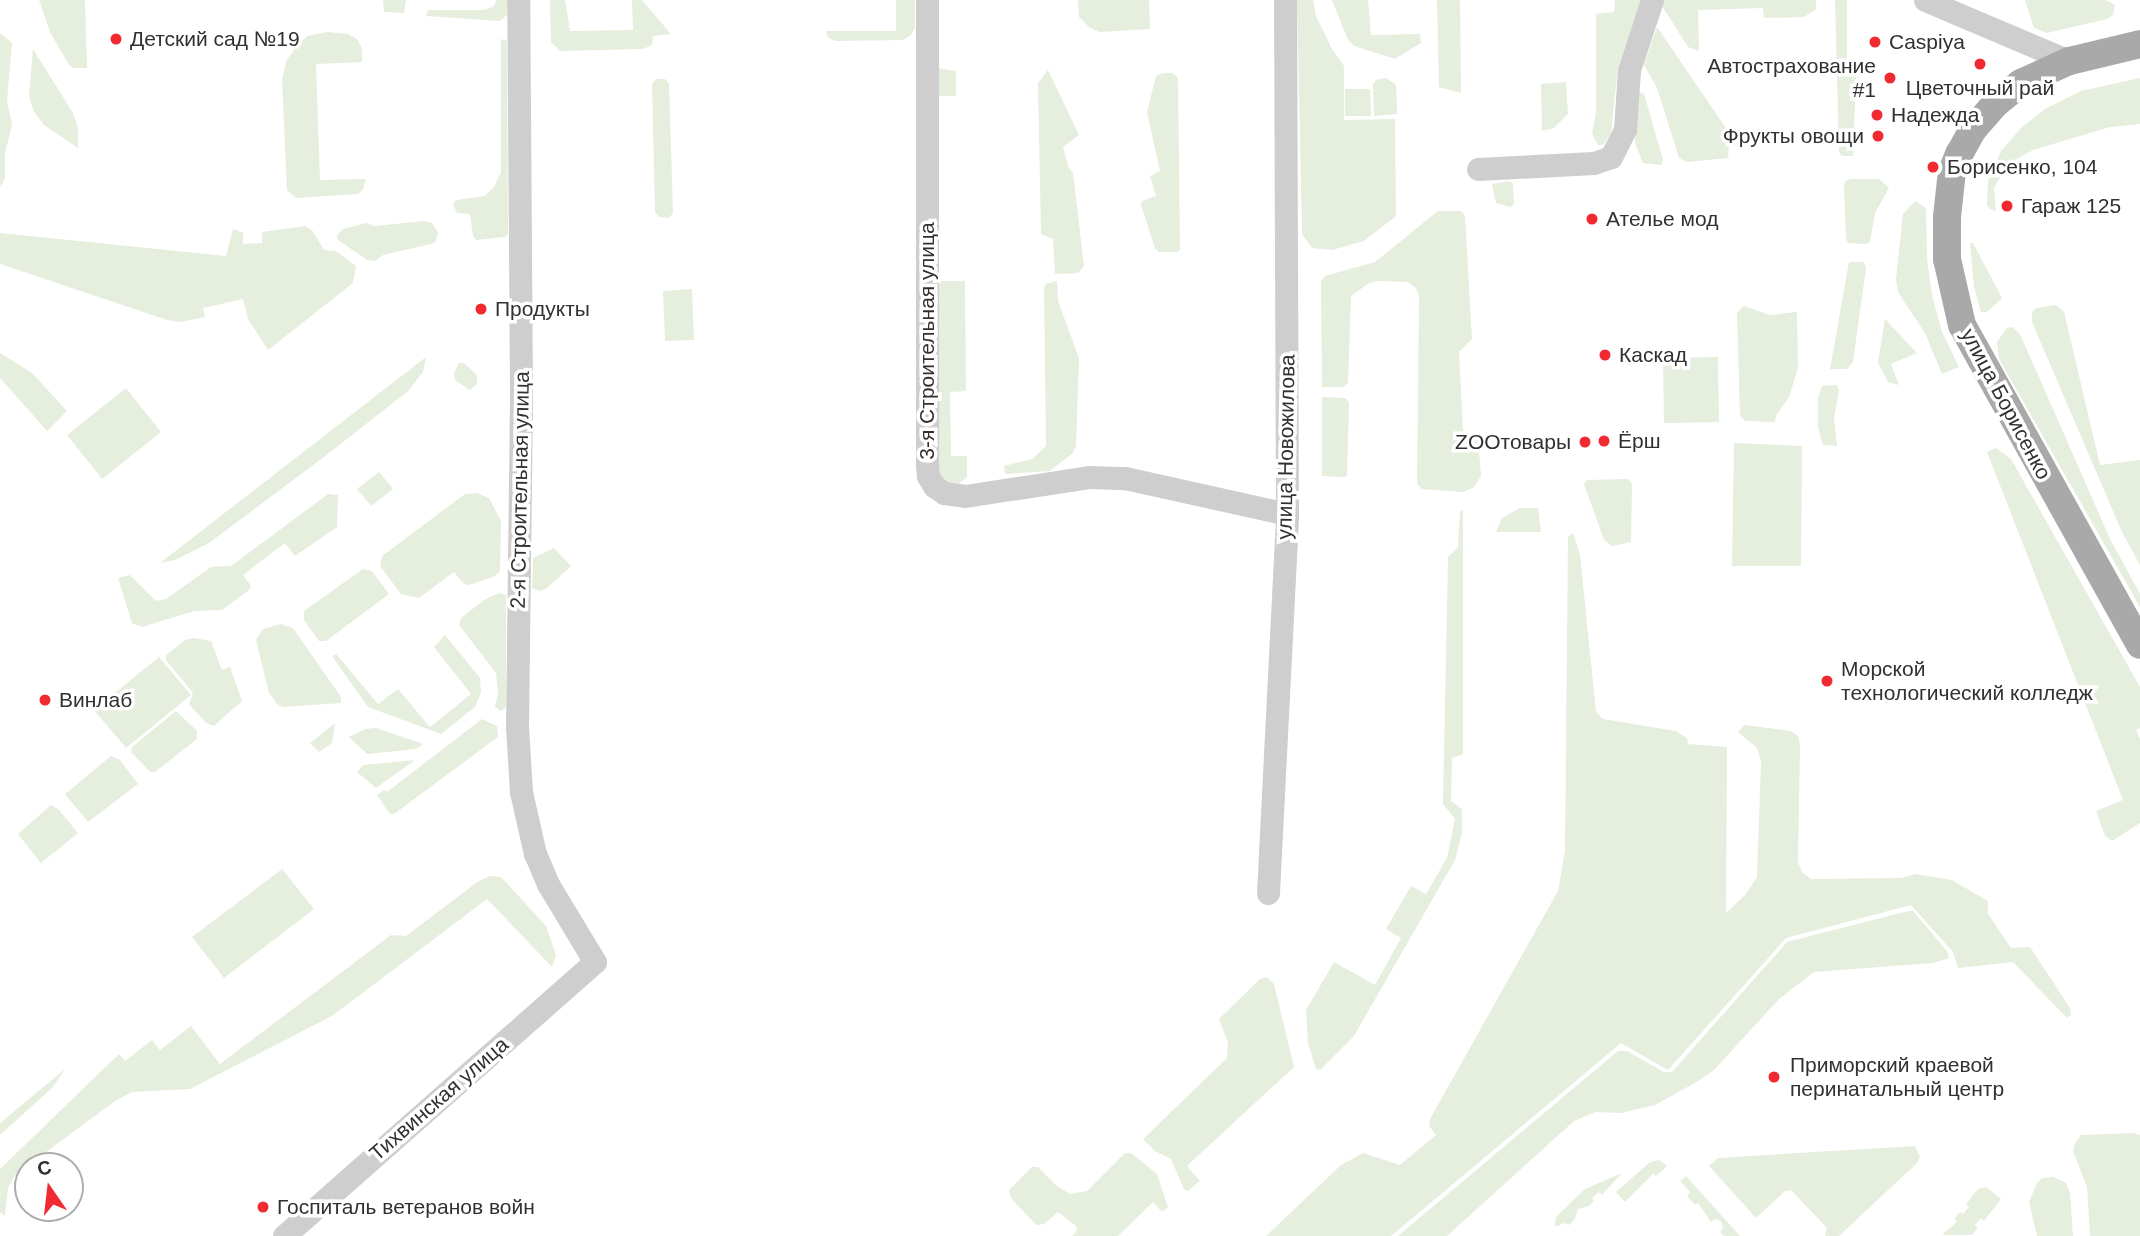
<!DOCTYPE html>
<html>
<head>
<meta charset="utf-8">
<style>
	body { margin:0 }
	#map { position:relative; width:2140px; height:1236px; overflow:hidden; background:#fff; font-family:Arial,sans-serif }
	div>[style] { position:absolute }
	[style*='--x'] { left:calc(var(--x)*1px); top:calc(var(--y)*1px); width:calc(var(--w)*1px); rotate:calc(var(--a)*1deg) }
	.green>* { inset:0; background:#e6eede }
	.minor>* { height:23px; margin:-11.5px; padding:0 11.5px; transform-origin:11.5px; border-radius:11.5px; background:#cecece }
	.major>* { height:28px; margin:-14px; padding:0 14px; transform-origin:14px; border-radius:14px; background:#a9a9a9 }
	.dots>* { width:19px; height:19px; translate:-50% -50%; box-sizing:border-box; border:4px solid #fff; border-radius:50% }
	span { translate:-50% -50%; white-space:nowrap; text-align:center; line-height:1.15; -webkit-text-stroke:7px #fff; paint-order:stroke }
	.poi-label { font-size:21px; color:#313131 }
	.left { translate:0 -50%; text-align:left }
	.right { translate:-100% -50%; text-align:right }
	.street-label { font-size:21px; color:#313131 }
	.north { position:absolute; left:14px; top:1152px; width:70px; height:70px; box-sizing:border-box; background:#fff; border:2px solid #adadad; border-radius:50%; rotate:346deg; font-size:19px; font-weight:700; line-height:28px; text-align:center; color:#313131 }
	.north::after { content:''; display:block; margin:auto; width:24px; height:32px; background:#f12930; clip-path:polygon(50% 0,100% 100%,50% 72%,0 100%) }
</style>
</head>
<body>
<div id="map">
	<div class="green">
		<i style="clip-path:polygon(85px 0,87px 68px,74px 68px,69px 65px,50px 32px,39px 0)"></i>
		<i style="clip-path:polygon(383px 0,406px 0,404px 13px,384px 12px)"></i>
		<i style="clip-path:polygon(497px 0,508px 0,508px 14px,500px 21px,426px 16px,428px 10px,483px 10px,493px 7px)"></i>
		<i style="clip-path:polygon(550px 0,565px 0,570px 31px,633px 30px,632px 0,642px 0,671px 34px,653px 36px,652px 45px,643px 49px,560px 51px,551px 42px)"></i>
		<i style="clip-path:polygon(896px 0,915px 0,915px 28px,911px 35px,903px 40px,835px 41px,828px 37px,826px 31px,896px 31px)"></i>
		<i style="clip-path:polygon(1078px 0,1149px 0,1150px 29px,1099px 32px,1089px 27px,1079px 17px)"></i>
		<i style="clip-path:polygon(1297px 0,1313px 0,1316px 16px,1332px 49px,1344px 66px,1344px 120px,1395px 119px,1396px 216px,1364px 241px,1332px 250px,1312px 248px,1302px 234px)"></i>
		<i style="clip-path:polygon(1332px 0,1368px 0,1371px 35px,1420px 34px,1421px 43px,1395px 59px,1354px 46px,1348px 40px)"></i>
		<i style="clip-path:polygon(1437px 0,1460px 0,1461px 93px,1439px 87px)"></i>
		<i style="clip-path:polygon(1615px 0,1641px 0,1618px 67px,1611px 133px,1603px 145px,1598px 145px,1592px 134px,1596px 112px,1596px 14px,1614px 12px)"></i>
		<i style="clip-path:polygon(1662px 0,1816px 0,1816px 9px,1804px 17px,1764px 18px,1763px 8px,1698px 10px,1699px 51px,1688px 47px,1662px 6px)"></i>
		<i style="clip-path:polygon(1835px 0,1847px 0,1847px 68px,1856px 75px,1853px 156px,1842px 156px,1839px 152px)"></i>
		<i style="clip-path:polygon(2025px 0,2106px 0,2115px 5px,2113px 15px,2107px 19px,2047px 33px,2034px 28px)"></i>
		<i style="clip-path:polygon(1657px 27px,1730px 134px,1728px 158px,1687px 162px,1679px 158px,1657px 88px,1644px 65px)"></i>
		<i style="clip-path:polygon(328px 32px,348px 34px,357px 39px,362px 48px,362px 62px,316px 64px,320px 180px,366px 179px,363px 189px,358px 194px,296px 198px,287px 190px,282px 80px,286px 62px,295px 48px,307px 36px)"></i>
		<i style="clip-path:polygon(0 33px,12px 43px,7px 101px,12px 125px,5px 153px,5px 179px,0 187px)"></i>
		<i style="clip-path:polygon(501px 39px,507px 41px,508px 234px,505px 237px,476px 240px,473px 236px,470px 214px,457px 213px,453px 204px,456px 200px,485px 196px,494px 187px,501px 172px)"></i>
		<i style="clip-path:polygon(33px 49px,73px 113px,78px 128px,78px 148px,44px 125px,34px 112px,29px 96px)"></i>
		<i style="clip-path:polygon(938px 68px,956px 71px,956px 96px,937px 96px)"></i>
		<i style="clip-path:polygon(1048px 70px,1079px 135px,1063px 147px,1068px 166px,1073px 173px,1084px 266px,1078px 273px,1055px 274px,1053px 239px,1041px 234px,1038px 83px)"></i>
		<i style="clip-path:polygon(1163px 73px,1173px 73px,1178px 78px,1180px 250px,1177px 252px,1158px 252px,1155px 248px,1141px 205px,1142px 201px,1156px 196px,1150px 176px,1160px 171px,1147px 112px,1156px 76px)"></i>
		<i style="clip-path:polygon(1386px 78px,1396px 85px,1397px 114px,1374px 116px,1373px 84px,1376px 80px)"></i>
		<i style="clip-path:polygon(2140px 78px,2140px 124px,2110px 127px,2033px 150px,2015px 160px,2001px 175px,1994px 188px,1996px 211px,1990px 209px,1987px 205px,1988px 181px,2001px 151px,2022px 127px,2045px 109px,2081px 91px)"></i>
		<i style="clip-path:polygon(656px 79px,665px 79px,669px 84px,673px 213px,669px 218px,659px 217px,655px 212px,652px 84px)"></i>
		<i style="clip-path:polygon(1566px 82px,1568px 114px,1554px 128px,1542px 131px,1541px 84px)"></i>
		<i style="clip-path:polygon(1345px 89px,1370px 89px,1371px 116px,1345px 116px)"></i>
		<i style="clip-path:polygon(1637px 91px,1644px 94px,1663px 160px,1661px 165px,1643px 163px,1635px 143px)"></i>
		<i style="clip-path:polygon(1851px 179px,1879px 179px,1889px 188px,1875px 213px,1870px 242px,1865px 244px,1848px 243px,1846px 239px,1844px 187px,1845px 181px)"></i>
		<i style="clip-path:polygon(1510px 181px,1513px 184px,1514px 204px,1510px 207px,1496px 203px,1492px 184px)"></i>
		<i style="clip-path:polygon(1915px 201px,1926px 208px,1927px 259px,1932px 295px,1942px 332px,1959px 367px,1942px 374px,1925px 333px,1898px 292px,1896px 279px,1903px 214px)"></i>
		<i style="clip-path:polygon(1438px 211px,1461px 211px,1465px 216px,1472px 339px,1459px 352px,1463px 430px,1478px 439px,1481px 476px,1474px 487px,1463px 492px,1422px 489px,1417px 484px,1419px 296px,1416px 288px,1408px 282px,1379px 281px,1369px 283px,1351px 296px,1348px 383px,1343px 387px,1322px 387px,1321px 282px,1325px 276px,1375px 262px)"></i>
		<i style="clip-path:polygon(424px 221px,432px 223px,438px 233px,435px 243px,383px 255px,375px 261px,367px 260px,338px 240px,337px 235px,343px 229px,366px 223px,375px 226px)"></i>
		<i style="clip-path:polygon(305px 226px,312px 230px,324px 250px,336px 251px,356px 266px,353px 283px,268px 350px,248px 319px,243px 299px,203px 308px,205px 317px,180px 322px,167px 320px,0 264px,0 233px,226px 256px,233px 229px,243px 233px,243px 244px,262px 243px,262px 232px)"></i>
		<i style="clip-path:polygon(1970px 243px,1973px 243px,2002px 298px,1987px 312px,1981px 312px,1979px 306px,1974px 286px)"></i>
		<i style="clip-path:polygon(1849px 262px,1864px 262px,1866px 268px,1853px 362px,1847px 369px,1830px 369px)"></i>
		<i style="clip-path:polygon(942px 281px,965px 281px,966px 391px,950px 392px,951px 456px,967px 456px,967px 477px,957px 485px,942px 480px,937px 463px,937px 287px)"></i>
		<i style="clip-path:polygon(1057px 281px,1058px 301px,1079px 358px,1076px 446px,1073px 453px,1050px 471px,1005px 474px,1004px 466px,1032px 459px,1046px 446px,1044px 288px,1046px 284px)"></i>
		<i style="clip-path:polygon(692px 289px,694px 340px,665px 341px,663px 291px)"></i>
		<i style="clip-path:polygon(2056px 305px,2064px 312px,2100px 465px,2140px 460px,2140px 565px,2122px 532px,2032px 322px,2032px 312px,2036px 308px)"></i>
		<i style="clip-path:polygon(1744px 306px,1770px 315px,1797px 312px,1798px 368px,1789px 397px,1776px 416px,1775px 422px,1745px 421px,1740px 416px,1737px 313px)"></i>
		<i style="clip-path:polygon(1885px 319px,1917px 353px,1891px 364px,1899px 385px,1888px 382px,1878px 363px)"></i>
		<i style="clip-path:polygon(2012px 327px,2020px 334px,2110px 539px,2140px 594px,2140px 607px,1999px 359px,1997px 342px,2007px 328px)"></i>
		<i style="clip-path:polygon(0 353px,32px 373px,67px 411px,47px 431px,0 378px)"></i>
		<i style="clip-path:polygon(426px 357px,423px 372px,408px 391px,324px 457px,209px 543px,175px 560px,160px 563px)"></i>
		<i style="clip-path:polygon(1718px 357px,1719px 422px,1664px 423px,1663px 358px)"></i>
		<i style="clip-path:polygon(459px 363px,464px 363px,477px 375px,477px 384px,470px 390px,455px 380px,454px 373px)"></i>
		<i style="clip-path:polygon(1837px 385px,1839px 391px,1834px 417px,1837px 446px,1823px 445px,1818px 427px,1818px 398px,1822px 386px)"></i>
		<i style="clip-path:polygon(126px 388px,161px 432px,102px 479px,67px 435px)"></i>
		<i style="clip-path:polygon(1322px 397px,1345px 398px,1349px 402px,1347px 476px,1344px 477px,1322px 476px)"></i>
		<i style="clip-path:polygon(1734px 443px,1802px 446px,1801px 566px,1732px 566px)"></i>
		<i style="clip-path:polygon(1996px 448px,2011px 459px,2140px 687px,2140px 728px,2136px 730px,2140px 739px,2140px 823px,2112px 841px,2105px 836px,2096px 811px,2123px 800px,1987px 452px)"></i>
		<i style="clip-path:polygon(379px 472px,393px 489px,371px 506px,357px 489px)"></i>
		<i style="clip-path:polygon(1629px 479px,1632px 484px,1631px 542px,1612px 546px,1604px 540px,1584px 484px,1587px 480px)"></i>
		<i style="clip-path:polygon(477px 493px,489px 498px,501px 521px,500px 571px,495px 576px,469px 585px,464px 584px,454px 572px,419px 598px,401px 594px,380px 566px,382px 556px,465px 494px)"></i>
		<i style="clip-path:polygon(328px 494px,338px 495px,337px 527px,295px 556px,285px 543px,243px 575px,251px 586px,249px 590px,222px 610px,194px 611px,142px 627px,132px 623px,118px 578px,130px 575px,156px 601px,166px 599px,211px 567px,231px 566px)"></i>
		<i style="clip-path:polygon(1520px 508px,1538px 508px,1541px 532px,1496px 532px,1502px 518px)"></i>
		<i style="clip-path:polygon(1463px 510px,1463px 754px,1452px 758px,1451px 801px,1462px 809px,1462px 833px,1455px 860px,1354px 1036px,1320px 1070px,1316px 1069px,1308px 1043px,1306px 1010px,1334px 962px,1375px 985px,1401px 938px,1386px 929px,1411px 886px,1426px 894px,1447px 858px,1455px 819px,1443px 804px,1448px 557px,1458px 547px,1460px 511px)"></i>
		<i style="clip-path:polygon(1573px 533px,1580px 555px,1596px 712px,1603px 719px,1676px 731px,1687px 738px,1688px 744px,1727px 747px,1726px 913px,1746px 894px,1757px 877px,1761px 761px,1757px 748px,1738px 732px,1744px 725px,1791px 731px,1798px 736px,1800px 746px,1798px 863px,1803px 873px,1811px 879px,1901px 878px,1916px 874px,1952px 880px,1988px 901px,1988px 914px,2011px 948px,2030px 947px,2070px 1008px,2071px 1015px,2067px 1018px,2013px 962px,1958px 968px,1953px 952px,1911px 905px,1786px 938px,1668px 1070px,1621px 1043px,1391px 1236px,1266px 1236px,1341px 1165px,1363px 1153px,1400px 1165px,1436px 1135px,1429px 1126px,1430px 1119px,1558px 891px,1565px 851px,1568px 537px)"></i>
		<i style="clip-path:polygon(554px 548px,571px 566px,547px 588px,540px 591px,532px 588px,533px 558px)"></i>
		<i style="clip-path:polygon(363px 569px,372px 571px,389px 594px,326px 641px,319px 641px,304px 620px,304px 611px)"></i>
		<i style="clip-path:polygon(499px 593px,506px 595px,506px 707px,501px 711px,495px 707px,498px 693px,496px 673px,459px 625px,461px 618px,484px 600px)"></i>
		<i style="clip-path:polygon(281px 624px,293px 628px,341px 697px,341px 703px,283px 707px,277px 704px,269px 693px,256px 640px,263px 629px)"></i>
		<i style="clip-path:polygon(445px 635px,480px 678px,481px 692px,475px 707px,441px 734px,368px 707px,332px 656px,336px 654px,378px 704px,398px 689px,430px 727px,471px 694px,434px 647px)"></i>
		<i style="clip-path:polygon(193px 638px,211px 641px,222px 670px,230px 667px,242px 701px,214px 726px,206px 723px,189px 704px,193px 693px,166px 660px,166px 655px,185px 640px)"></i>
		<i style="clip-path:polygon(159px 657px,191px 695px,126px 748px,94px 710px)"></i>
		<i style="clip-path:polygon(176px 711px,197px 731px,197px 739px,155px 772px,150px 772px,131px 752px,132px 747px)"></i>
		<i style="clip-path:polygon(482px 719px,497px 726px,498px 737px,394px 814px,390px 814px,377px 795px,384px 790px,387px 792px)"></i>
		<i style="clip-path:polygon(335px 723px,332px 743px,319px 752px,310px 743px)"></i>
		<i style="clip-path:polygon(376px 728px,423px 744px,416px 749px,367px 754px,349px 737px,365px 729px)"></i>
		<i style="clip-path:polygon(111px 756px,120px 760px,138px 784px,88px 822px,65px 794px)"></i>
		<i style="clip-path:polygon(415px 760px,376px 788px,357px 772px,363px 765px)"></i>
		<i style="clip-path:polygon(51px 805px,59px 810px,78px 833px,41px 863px,18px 834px)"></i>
		<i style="clip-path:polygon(282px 869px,314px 909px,224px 978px,192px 937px)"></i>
		<i style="clip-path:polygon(489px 876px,501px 877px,546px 926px,556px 955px,552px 967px,487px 899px,332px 1016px,190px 1089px,132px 1092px,115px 1101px,15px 1175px,8px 1188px,5px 1216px,0 1212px,0 1169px,119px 1054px,125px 1061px,152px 1040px,160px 1050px,191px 1026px,220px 1064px,391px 935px,406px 936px,476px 883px)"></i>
		<i style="clip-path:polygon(1908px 911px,1913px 911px,1947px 951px,1949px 958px,1933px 963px,1814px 972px,1779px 999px,1715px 1069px,1700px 1080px,1655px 1105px,1621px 1113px,1595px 1112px,1574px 1121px,1447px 1236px,1398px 1236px,1618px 1051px,1627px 1051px,1664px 1072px,1672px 1072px,1787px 942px)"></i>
		<i style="clip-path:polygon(1267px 977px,1274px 984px,1294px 1067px,1187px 1166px,1200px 1181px,1188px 1191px,1184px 1189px,1171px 1159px,1155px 1151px,1143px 1139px,1227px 1058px,1228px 1043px,1219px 1019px,1260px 979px)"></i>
		<i style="clip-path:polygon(65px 1069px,53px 1087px,0 1135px,0 1123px)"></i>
		<i style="clip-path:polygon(2133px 1133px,2140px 1135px,2140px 1236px,2090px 1236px,2087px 1187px,2073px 1151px,2075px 1143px,2081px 1135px)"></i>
		<i style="clip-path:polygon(1915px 1146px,1920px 1157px,1916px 1164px,1839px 1236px,1825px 1236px,1827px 1228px,1791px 1190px,1785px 1191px,1756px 1218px,1709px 1166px,1718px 1158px)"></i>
		<i style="clip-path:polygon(1125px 1153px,1131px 1153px,1157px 1174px,1168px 1207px,1162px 1212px,1153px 1202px,1118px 1236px,1072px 1236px,1077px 1231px,1076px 1226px,1058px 1212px,1044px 1224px,1036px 1225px,1011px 1198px,1009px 1190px,1032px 1167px,1038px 1167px,1057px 1186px,1070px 1194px,1087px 1191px)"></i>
		<i style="clip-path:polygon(1659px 1160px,1667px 1166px,1656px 1176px,1653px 1174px,1625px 1202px,1616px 1192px,1650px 1162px)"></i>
		<i style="clip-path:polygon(1622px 1173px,1602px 1195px,1599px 1192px,1592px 1198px,1594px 1201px,1589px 1206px,1578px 1209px,1575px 1219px,1569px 1225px,1565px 1223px,1555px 1227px,1556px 1217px,1585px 1189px)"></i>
		<i style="clip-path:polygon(1686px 1176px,1740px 1236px,1724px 1236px,1720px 1232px,1723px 1229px,1721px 1221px,1714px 1219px,1711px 1222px,1698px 1203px,1695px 1205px,1687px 1196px,1690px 1192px,1680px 1181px)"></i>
		<i style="clip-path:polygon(2053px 1177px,2066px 1183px,2070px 1193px,2073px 1236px,2037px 1236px,2029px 1202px,2037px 1183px,2042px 1178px)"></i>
		<i style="clip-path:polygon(1986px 1187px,2001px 1199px,1984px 1221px,1981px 1218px,1975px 1225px,1978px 1227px,1972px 1235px,1942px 1235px,1957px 1222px,1954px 1219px,1960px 1212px,1963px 1214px,1969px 1207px,1966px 1204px,1978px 1189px)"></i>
	</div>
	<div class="minor">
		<i style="--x:927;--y:0;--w:465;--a:90"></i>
		<i style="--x:927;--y:465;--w:11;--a:85"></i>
		<i style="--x:928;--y:476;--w:12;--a:59"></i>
		<i style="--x:934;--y:486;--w:12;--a:35"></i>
		<i style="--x:944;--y:493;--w:21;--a:8"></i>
		<i style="--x:965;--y:496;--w:125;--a:-8.7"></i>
		<i style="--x:1089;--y:477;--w:36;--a:2"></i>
		<i style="--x:1125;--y:478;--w:166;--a:12.5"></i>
		<i style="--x:1925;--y:0;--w:156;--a:23"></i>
		<i style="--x:1478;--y:169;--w:116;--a:-3"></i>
		<i style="--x:1594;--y:163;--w:18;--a:-19"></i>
		<i style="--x:1611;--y:157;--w:31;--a:-63"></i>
		<i style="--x:1625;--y:129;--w:59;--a:-86.1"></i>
		<i style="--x:1629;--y:70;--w:74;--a:-71.8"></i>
		<i style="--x:1268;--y:893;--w:379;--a:-87.1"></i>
		<i style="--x:1287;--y:514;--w:514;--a:-90.22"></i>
		<i style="--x:284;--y:1236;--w:414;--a:-41.4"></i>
		<i style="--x:595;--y:962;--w:91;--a:-121.1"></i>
		<i style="--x:548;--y:884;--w:33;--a:-113"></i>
		<i style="--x:535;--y:854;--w:64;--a:-102.7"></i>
		<i style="--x:521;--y:792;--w:65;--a:-93.5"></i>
		<i style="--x:517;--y:727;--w:333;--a:-89.3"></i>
		<i style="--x:521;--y:394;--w:394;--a:-90.4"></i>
	</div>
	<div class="major">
		<i style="--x:2140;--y:44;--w:73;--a:166.5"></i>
		<i style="--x:2069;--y:61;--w:53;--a:155.4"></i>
		<i style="--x:2021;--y:83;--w:32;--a:141"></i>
		<i style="--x:1996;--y:103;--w:37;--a:131"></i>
		<i style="--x:1972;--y:131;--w:26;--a:119"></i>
		<i style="--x:1959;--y:154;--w:18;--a:112"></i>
		<i style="--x:1952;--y:171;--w:46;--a:96.2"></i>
		<i style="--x:1947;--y:217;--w:42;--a:90"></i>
		<i style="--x:1947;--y:259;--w:68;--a:77.2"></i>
		<i style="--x:1962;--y:325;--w:366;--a:60.9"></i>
	</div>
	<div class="dots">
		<i style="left:116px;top:39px;background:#f12930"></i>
		<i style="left:1875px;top:42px;background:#f12930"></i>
		<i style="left:1980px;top:64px;background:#f12930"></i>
		<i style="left:1890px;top:78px;background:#f12930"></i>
		<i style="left:1877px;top:115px;background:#f12930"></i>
		<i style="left:1878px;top:136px;background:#f12930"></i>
		<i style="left:1933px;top:167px;background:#f12930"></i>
		<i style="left:2007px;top:206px;background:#f12930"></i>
		<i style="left:1592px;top:219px;background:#f12930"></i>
		<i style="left:481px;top:309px;background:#f12930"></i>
		<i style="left:1605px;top:355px;background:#f12930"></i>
		<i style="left:1604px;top:441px;background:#f12930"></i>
		<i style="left:1585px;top:442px;background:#f12930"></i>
		<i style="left:1827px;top:681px;background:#f12930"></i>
		<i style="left:45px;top:700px;background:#f12930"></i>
		<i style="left:1774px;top:1077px;background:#f12930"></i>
		<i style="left:263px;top:1207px;background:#f12930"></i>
	</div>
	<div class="poi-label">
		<span class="left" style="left:130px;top:39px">Детский сад №19</span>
		<span class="left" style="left:1889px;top:42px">Caspiya</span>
		<span class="right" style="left:1876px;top:78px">Автострахование<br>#1</span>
		<span style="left:1980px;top:88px">Цветочный рай</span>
		<span class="left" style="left:1891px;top:115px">Надежда</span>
		<span class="right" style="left:1864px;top:136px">Фрукты овощи</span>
		<span class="left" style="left:1947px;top:167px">Борисенко, 104</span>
		<span class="left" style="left:2021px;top:206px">Гараж 125</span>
		<span class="left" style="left:1606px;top:219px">Ателье мод</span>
		<span class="left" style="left:495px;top:309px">Продукты</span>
		<span class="left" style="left:1619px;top:355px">Каскад</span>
		<span class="left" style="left:1618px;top:441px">Ёрш</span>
		<span class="right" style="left:1571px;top:442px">ZOOтовары</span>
		<span class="left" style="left:1841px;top:681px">Морской<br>технологический колледж</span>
		<span class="left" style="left:59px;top:700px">Винлаб</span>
		<span class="left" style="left:1790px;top:1077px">Приморский краевой<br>перинатальный центр</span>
		<span class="left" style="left:277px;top:1207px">Госпиталь ветеранов войн</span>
	</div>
	<div class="street-label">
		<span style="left:927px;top:341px;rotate:-90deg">3-я Строительная улица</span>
		<span style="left:2006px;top:404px;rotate:62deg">улица Борисенко</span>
		<span style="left:1286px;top:447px;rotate:-89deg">улица Новожилова</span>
		<span style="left:520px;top:490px;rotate:-89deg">2-я Строительная улица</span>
		<span style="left:439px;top:1099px;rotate:-41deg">Тихвинская улица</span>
	</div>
	<div class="north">С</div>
</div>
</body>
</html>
